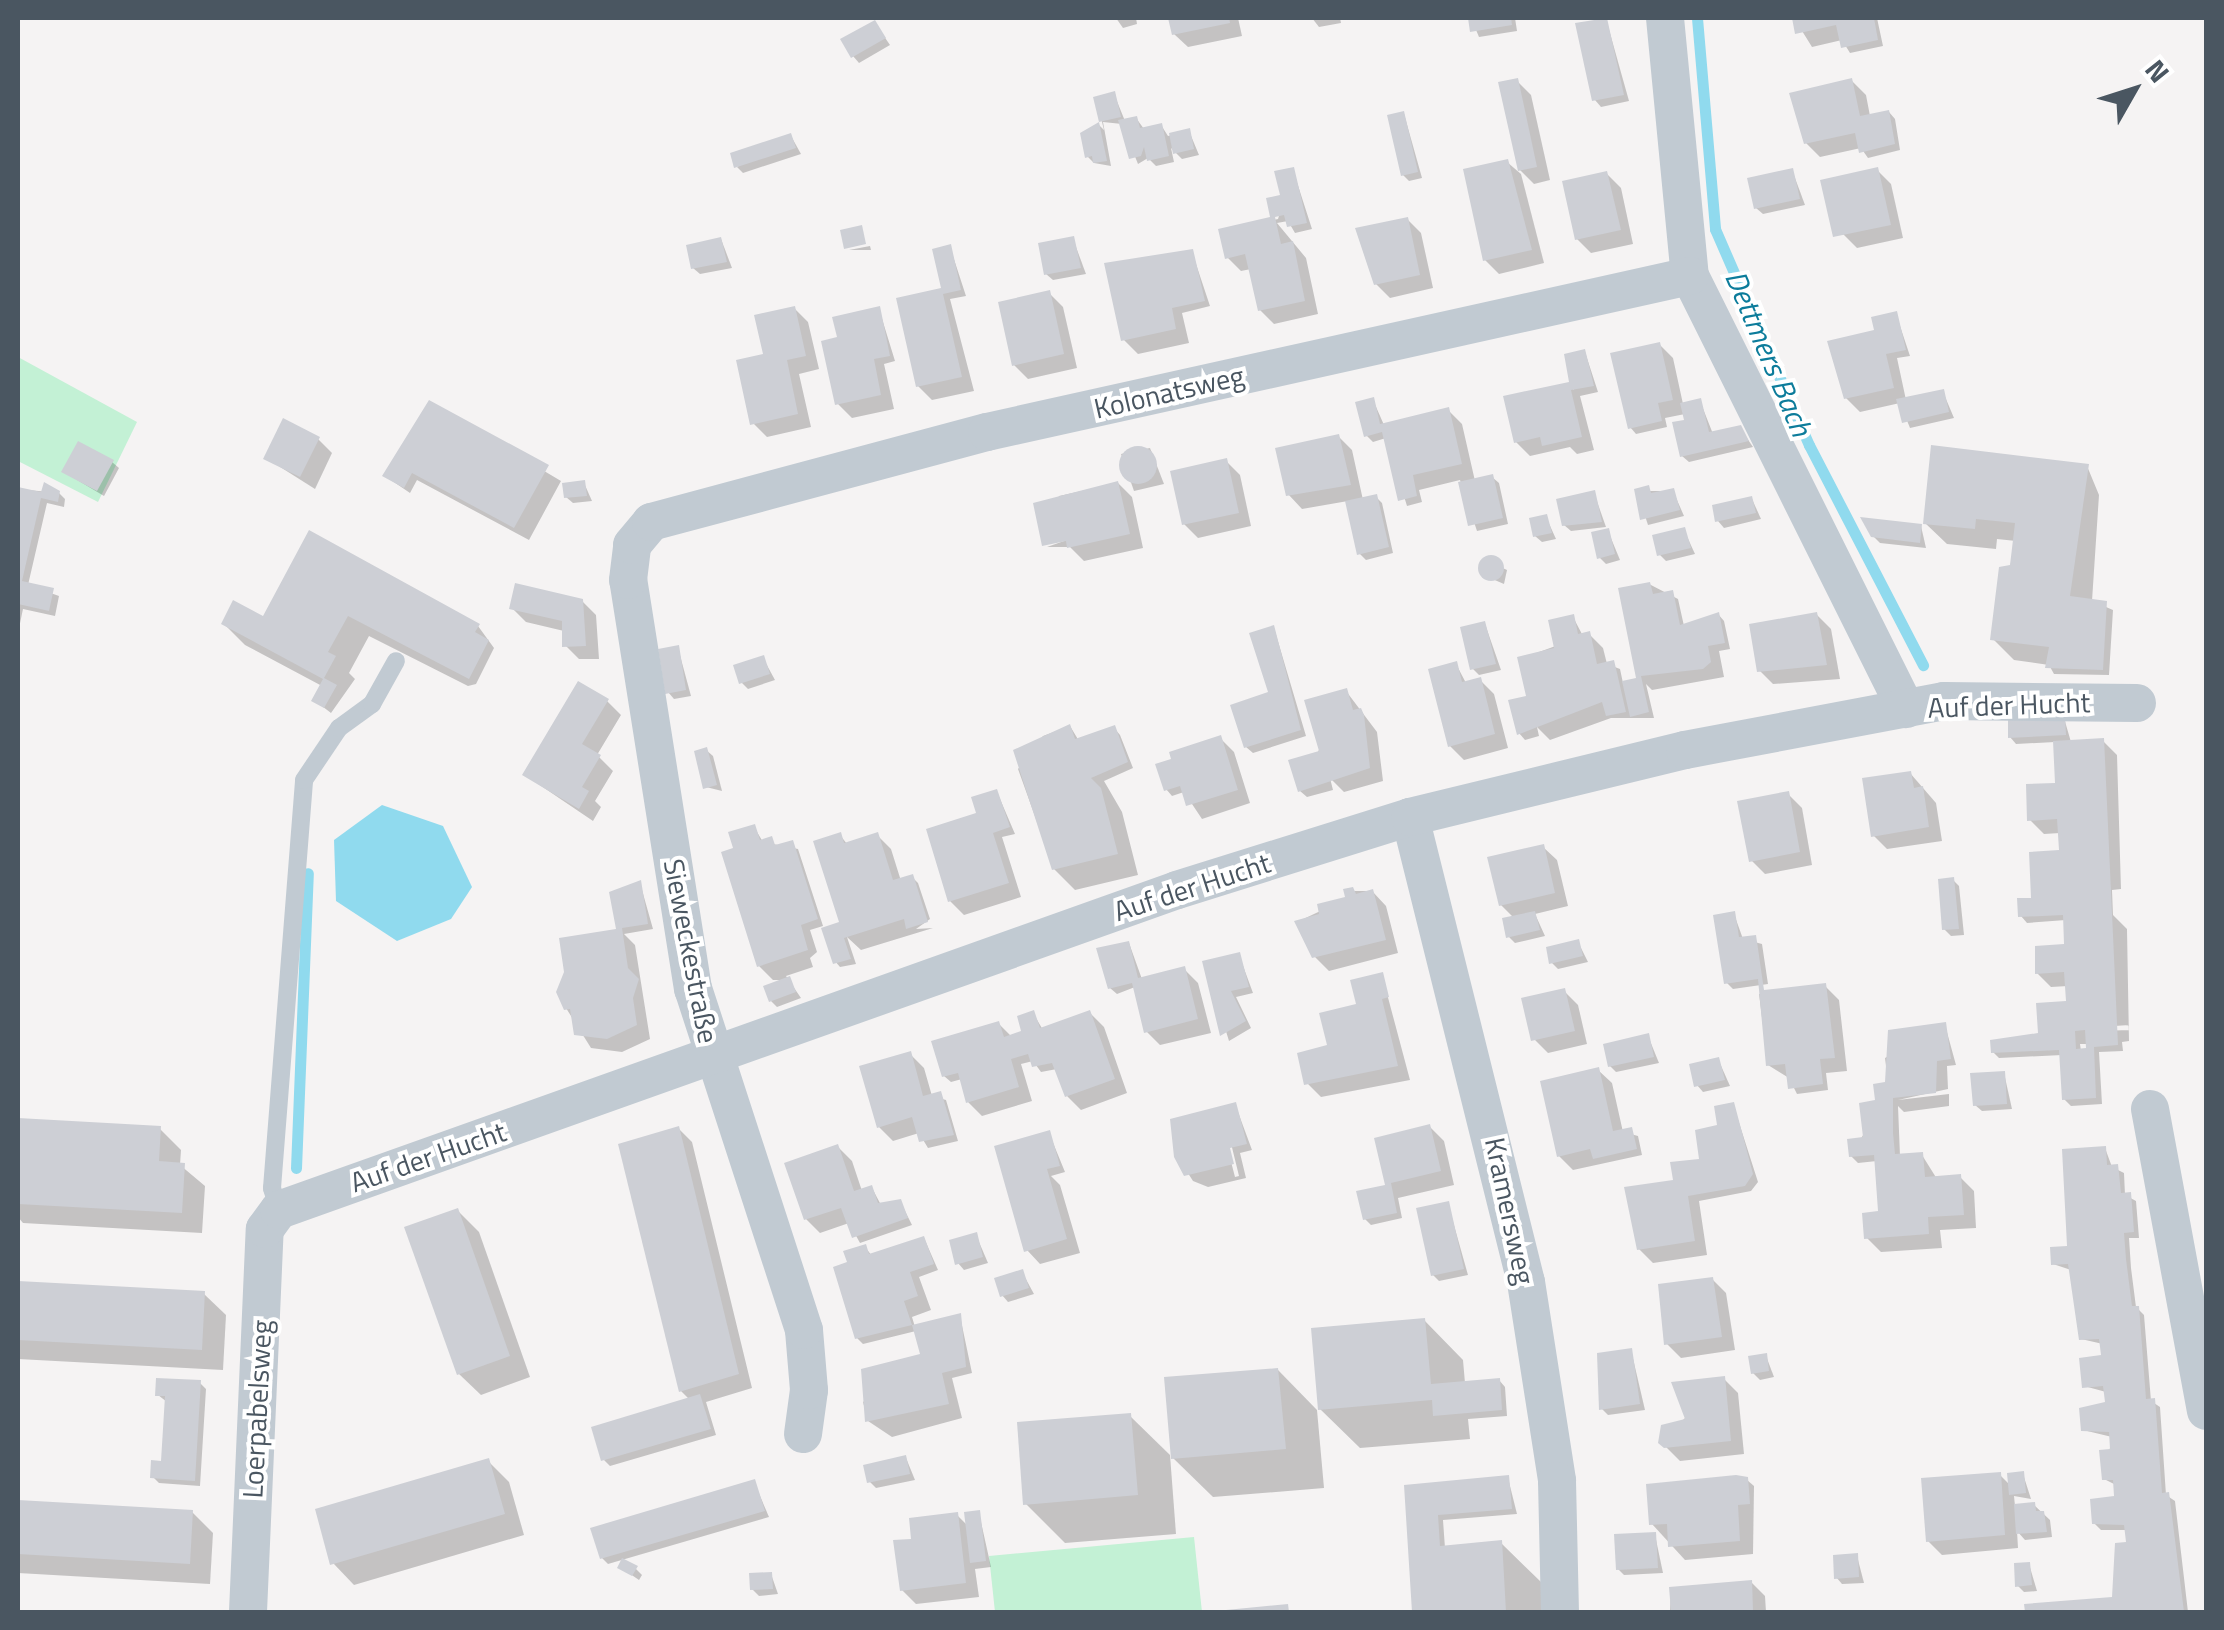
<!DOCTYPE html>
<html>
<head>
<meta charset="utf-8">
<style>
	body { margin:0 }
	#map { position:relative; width:2224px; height:1630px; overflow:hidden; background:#f5f3f3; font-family:"Titillium Web",sans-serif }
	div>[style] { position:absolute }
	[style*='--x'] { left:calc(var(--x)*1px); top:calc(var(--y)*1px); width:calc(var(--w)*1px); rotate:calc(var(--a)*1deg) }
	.green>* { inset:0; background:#c3f1d5 }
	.water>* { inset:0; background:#90daee }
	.shadow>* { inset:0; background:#0003 }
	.stream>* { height:11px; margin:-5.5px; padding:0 5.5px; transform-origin:5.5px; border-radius:5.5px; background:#90daee }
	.building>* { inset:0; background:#cdcfd5 }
	.round { border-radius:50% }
	.lane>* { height:18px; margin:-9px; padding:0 9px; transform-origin:9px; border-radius:9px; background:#c1cad2 }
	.street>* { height:38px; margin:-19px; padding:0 19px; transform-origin:19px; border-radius:19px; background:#c1cad2 }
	span { translate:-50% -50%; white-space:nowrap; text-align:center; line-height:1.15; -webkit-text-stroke:8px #fff; paint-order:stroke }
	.street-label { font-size:28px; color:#4a5661 }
	.water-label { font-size:30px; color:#0c7c9b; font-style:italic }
	.frame { position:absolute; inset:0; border:20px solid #4a5661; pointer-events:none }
	.north { position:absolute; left:2084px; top:40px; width:100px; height:100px; -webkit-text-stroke:8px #fff; paint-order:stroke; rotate:51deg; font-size:28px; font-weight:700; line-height:40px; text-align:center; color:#4a5661 }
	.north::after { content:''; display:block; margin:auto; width:35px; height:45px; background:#4a5661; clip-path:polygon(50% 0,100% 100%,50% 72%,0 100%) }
</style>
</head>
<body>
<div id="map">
	<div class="green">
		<i style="clip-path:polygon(18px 357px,137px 422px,98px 502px,18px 461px)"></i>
		<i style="clip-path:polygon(1194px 1537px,1202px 1612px,995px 1612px,989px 1556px)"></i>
	</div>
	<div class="water">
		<i style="clip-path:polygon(382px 805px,443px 826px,472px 887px,451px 919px,397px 941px,336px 901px,334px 840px)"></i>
	</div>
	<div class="shadow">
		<i style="clip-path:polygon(1116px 18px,1136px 18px,1137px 24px,1123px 28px)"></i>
		<i style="clip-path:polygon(1171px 18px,1238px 18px,1242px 36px,1188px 47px,1174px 34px)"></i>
		<i style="clip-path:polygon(1286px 18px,1340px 18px,1341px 23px,1319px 27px,1312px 18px)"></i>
		<i style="clip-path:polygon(1471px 18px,1515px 18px,1517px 31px,1479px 37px)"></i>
		<i style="clip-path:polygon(1794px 18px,1877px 18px,1883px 46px,1850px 53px,1842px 40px,1812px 47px)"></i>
		<i style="clip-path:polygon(1606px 19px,1629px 101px,1601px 107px,1595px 100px)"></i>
		<i style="clip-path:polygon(875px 23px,890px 45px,859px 63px,853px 56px)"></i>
		<i style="clip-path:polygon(1517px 81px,1531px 95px,1550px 180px,1534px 184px,1520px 170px)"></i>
		<i style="clip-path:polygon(1852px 81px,1866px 95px,1870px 116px,1889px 112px,1895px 119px,1900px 150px,1868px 158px,1861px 148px,1820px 157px,1806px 143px)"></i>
		<i style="clip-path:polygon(1114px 94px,1125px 121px,1136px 118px,1144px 129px,1161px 125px,1168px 136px,1189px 131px,1199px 155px,1182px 159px,1171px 148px,1174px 162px,1156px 166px,1148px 158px,1138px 164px,1122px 124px,1103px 122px,1111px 166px,1094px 163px,1087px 156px,1099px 125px,1104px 130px,1096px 98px)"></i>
		<i style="clip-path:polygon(1404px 114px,1422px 178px,1409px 181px,1403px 175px)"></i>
		<i style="clip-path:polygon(791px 136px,801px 154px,743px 173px,737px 167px)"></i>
		<i style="clip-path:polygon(1507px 162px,1521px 174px,1544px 263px,1499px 274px,1485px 260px)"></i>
		<i style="clip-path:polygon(1293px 170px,1312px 229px,1295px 233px,1288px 221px,1277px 223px,1306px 258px,1318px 314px,1274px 324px,1260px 310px,1251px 269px,1241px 271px,1227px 257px,1221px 231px,1278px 219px)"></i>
		<i style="clip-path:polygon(1792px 170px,1805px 205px,1763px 214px,1756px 208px)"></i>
		<i style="clip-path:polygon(1877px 170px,1891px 184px,1903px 238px,1857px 248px,1834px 225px)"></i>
		<i style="clip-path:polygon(1607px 174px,1621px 188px,1633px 244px,1591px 253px,1577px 239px)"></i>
		<i style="clip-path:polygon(1407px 219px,1421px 233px,1433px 288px,1390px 298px,1376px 284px,1358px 230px)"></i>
		<i style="clip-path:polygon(721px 239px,732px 268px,700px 274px,693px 268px)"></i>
		<i style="clip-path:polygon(1073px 239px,1086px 274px,1053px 280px,1046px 274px)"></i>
		<i style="clip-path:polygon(870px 246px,871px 250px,849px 250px)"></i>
		<i style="clip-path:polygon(950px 247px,966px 296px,950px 299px,974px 391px,932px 400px,918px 386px,899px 300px,945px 290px)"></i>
		<i style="clip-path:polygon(1192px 252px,1210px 306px,1182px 313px,1189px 343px,1138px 354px,1124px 340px,1107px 265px)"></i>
		<i style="clip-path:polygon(1049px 293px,1063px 307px,1077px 368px,1028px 379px,1014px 365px)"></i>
		<i style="clip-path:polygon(794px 308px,808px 322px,819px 369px,799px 374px,811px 427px,767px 437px,753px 423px,766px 356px)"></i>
		<i style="clip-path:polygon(879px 309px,895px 361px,884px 364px,894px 409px,852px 418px,838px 404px,840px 339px)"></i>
		<i style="clip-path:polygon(1896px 314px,1910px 356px,1897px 358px,1906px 400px,1943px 392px,1954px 418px,1910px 428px,1900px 403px,1860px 412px,1846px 398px,1879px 331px)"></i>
		<i style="clip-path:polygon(1659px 344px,1673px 358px,1683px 404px,1700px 401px,1713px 434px,1740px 428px,1753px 447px,1689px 462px,1682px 456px,1685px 414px,1665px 418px,1667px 427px,1636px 434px,1630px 427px)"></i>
		<i style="clip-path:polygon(1585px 352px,1598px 392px,1580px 396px,1594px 450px,1577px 454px,1570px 447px,1530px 456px,1516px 442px,1569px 384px,1574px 390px,1567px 356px)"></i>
		<i style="clip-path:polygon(1373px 400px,1384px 425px,1448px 410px,1462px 424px,1475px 481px,1492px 477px,1499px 483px,1508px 524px,1477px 531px,1460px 480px,1419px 490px,1422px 502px,1407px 506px,1386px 438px,1373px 442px,1366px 435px)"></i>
		<i style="clip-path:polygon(430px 403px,561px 481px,529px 540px,417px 480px,410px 493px,385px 476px)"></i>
		<i style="clip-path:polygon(1338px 436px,1352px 450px,1363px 500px,1376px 497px,1382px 503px,1393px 553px,1366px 560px,1359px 553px,1348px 501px,1302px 509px,1288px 494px)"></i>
		<i style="clip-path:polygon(318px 439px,332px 453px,315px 489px,266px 458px)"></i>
		<i style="clip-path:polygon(1150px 448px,1164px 484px,1134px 491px,1121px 454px)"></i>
		<i style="clip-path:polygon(1226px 461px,1240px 475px,1251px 526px,1198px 538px,1184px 524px)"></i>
		<i style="clip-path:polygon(112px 462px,119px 468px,104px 496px,64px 472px)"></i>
		<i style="clip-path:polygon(2087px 466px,2099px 495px,2092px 601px,2113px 610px,2109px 675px,2054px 674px,2049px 665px,2014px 660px,1993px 639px,2016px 541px,1997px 539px,1996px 549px,1947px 544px,1925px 523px)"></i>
		<i style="clip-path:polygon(584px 483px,592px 501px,573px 503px,566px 497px)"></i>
		<i style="clip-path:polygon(1118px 483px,1132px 497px,1143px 548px,1084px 561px,1070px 547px,1047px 547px,1078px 536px,1044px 545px,1059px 496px)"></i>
		<i style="clip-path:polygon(18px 489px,59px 493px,65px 499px,64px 507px,47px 503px,28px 585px,59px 596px,55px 616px,23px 609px,18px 633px)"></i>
		<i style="clip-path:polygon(1637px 491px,1673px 491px,1684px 516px,1648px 525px)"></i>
		<i style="clip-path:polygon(1594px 493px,1606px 527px,1571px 531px,1564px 525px)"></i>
		<i style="clip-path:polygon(1752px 499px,1761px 519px,1724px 528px,1718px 521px)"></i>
		<i style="clip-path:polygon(1546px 517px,1556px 539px,1542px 542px,1535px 536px)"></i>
		<i style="clip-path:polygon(1921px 526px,1926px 548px,1880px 543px,1873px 536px)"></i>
		<i style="clip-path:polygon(1684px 530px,1695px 554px,1666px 561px,1660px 555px)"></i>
		<i style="clip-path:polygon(1608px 531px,1620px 560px,1606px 564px,1599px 557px)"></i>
		<i style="clip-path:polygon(310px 533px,478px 626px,494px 648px,476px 684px,468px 686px,369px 636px,349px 673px,355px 679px,331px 713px,314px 700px,322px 686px,245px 645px,224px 624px,264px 620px)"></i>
		<i style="clip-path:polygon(1485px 560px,1507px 570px,1504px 584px,1483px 575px)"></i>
		<i style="clip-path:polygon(1649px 584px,1678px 599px,1684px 626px,1718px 614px,1724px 621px,1730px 649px,1719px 651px,1724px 677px,1652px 690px,1646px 684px,1654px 718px,1611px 718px,1550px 740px,1537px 727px,1539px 736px,1525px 740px,1519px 733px,1529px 698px,1520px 659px,1561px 644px,1573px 617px,1583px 636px,1589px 634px,1603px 648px,1607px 664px,1620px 669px,1623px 683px,1639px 679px)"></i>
		<i style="clip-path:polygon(582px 601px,596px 615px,599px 659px,579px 659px,565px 645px,564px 631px,526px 622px,512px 608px)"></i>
		<i style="clip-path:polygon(1817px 615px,1831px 629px,1840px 679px,1773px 684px,1759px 670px)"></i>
		<i style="clip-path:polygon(1485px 624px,1501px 670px,1479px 675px,1473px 669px)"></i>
		<i style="clip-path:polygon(1274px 628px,1306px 736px,1253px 753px,1246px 747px,1271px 694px)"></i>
		<i style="clip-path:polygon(678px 648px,691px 696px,674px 699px,668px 692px)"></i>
		<i style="clip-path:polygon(763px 658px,775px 680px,748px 689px,741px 682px)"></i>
		<i style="clip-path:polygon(1456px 664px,1466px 683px,1480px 680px,1494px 694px,1508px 748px,1464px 760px,1450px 746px)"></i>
		<i style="clip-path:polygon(1346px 691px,1377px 732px,1383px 781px,1344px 792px,1330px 778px,1333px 790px,1307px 797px,1300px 791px)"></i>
		<i style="clip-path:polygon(607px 701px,621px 715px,597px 755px,613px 771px,595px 801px,601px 807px,593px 821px,525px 775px)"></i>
		<i style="clip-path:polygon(evenodd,2064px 718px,2071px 742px,2103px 741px,2117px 755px,2121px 889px,2112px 890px,2113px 915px,2127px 929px,2129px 1041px,2122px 1042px,2123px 1051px,2099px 1052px,2102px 1104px,2071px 1106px,2064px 1099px,2062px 1055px,1999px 1058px,1993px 1052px,2045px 1036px,2069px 1004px,2068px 986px,2051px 987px,2037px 973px,2067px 946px,2066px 920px,2027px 923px,2021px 916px,2062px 852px,2060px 833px,2044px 834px,2030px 820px,2058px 786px,2055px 742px,2016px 744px,2010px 737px,2064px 718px,2129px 1025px,2129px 1030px,2100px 1031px,2100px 1027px,2129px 1025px,2064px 718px,2080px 1044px,2088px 1044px,2088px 1051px,2081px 1051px,2080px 1044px)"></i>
		<i style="clip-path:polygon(1070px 726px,1079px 741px,1114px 728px,1120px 735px,1133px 768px,1104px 781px,1122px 812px,1138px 875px,1075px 890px,1054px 869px,1018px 769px,1043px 736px)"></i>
		<i style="clip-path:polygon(1220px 738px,1234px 752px,1250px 803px,1202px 819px,1184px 792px,1172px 796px,1166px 789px)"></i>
		<i style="clip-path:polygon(706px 750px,713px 756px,722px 791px,706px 787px)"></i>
		<i style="clip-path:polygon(1910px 773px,1936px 803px,1942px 841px,1887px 849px,1873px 835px)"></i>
		<i style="clip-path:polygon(997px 792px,1015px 834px,1002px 837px,1021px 897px,964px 915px,950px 901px,979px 814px)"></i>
		<i style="clip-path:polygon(1788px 794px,1802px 808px,1812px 865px,1765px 874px,1751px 860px)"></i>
		<i style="clip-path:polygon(754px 827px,763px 842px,798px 849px,824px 929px,845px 931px,840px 835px,847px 844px,877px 835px,891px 849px,901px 881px,912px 877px,918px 883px,930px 919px,916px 929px,933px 928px,861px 950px,847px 937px,856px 964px,840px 967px,834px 960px,823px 926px,810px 930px,817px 952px,810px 958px,813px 967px,786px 976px,801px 998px,777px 1007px,771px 1001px,787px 980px,773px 980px,759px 966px,738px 849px)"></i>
		<i style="clip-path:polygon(1543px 847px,1557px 860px,1568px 906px,1535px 914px,1545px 936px,1515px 943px,1509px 937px,1514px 918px,1501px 905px)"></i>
		<i style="clip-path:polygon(1953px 880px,1959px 886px,1964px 935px,1951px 936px,1944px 929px)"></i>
		<i style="clip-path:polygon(640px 883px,653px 929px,624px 934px,635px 945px,650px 1039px,622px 1052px,591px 1048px,566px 1008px,621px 931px,612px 893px)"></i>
		<i style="clip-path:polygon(1346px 891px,1372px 891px,1386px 906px,1398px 953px,1329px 971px,1315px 957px,1297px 922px,1348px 898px)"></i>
		<i style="clip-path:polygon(1734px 914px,1743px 939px,1762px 944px,1768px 984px,1733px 989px,1727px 983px)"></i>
		<i style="clip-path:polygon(1578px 942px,1588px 962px,1558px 969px,1552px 963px)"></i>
		<i style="clip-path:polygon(1129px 943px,1143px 982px,1184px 969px,1198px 983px,1211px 1033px,1160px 1045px,1146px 1031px,1135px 987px,1117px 994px,1110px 988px)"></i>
		<i style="clip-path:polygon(1239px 955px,1253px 993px,1236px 997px,1251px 1028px,1229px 1041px,1205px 963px)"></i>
		<i style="clip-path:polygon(1382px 975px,1410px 1080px,1321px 1097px,1307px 1083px)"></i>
		<i style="clip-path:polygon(1825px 986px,1839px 1000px,1847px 1071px,1826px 1073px,1828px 1090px,1797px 1094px,1789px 1078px,1768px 1065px,1759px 994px)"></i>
		<i style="clip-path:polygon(1564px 991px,1578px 1005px,1587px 1044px,1548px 1053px,1534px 1039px)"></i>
		<i style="clip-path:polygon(1033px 1013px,1043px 1030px,1090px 1013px,1104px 1027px,1127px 1093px,1081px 1110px,1067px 1096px,1057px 1069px,1041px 1072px,1033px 1061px,1021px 1064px,1032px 1101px,982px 1116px,968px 1102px,962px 1079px,951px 1082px,944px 1076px,999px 1024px,1012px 1037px,1024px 1033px)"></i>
		<i style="clip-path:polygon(1945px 1025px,1956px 1065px,1947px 1066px,1948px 1089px,1898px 1100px,1949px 1094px,1949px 1106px,1904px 1112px,1898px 1106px,1900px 1156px,1922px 1155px,1937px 1179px,1960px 1177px,1974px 1191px,1976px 1228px,1940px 1230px,1942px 1248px,1881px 1252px,1867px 1238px,1881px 1214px,1877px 1161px,1858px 1163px,1851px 1156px,1889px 1090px,1885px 1058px)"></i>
		<i style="clip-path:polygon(1648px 1036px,1659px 1063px,1616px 1072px,1610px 1066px)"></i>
		<i style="clip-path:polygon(910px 1054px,924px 1068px,932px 1096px,946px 1100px,958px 1141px,928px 1148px,919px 1133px,893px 1141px,879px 1127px)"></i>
		<i style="clip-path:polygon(1718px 1059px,1730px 1086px,1703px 1092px,1697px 1085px)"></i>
		<i style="clip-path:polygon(1598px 1070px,1612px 1083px,1623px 1132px,1638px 1136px,1642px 1155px,1573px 1170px,1559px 1156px)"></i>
		<i style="clip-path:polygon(2004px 1073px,2012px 1109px,1982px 1111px,1975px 1105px)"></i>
		<i style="clip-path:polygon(evenodd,1235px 1104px,1252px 1150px,1240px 1153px,1246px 1178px,1208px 1187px,1193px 1181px,1177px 1156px,1173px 1121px,1235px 1104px,1221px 1123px,1226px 1123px,1239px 1176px,1235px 1177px,1221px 1123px)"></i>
		<i style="clip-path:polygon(1733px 1104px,1758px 1182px,1751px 1191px,1699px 1201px,1707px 1255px,1653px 1263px,1639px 1249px,1676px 1182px,1702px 1161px)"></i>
		<i style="clip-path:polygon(18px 1121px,160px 1129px,181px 1150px,180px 1165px,205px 1186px,202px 1233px,23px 1223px,18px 1217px)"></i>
		<i style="clip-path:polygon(1430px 1127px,1444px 1141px,1454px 1185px,1398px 1198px,1402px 1218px,1371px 1225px,1365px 1219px)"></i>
		<i style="clip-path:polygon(678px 1128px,692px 1142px,752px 1388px,706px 1402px,716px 1435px,610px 1466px,604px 1460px,690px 1400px,681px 1391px)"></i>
		<i style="clip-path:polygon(1049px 1133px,1065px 1172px,1051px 1176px,1060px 1185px,1080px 1253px,1040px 1264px,1027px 1250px)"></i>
		<i style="clip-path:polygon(838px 1147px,852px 1161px,862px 1191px,872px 1188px,881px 1205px,900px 1201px,912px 1225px,860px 1243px,849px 1223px,820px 1233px,806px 1219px)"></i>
		<i style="clip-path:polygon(2105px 1148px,2112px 1167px,2124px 1173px,2125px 1195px,2136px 1201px,2139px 1238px,2129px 1238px,2131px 1268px,2136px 1307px,2144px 1315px,2151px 1401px,2160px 1407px,2166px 1495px,2175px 1501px,2188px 1612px,2027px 1612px,2027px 1606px,2114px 1600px,2129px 1545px,2127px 1530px,2101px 1530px,2094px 1523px,2117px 1498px,2116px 1485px,2104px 1479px,2112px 1437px,2083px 1430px,2107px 1404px,2106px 1392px,2084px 1386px,2104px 1358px,2103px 1344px,2081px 1339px,2071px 1270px,2053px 1264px,2070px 1248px)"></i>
		<i style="clip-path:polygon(1448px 1204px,1468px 1275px,1439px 1281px,1433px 1275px)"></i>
		<i style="clip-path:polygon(458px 1211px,479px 1232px,530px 1377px,481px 1395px,459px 1374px)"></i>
		<i style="clip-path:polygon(976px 1235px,988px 1263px,964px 1270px,958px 1263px)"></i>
		<i style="clip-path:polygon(924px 1238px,938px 1270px,919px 1277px,931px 1310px,912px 1317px,915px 1327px,960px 1316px,972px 1373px,952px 1378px,962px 1418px,892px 1437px,868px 1421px,863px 1402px,923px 1355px,916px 1331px,863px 1344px,857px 1338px,853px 1263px,865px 1247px,872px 1256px)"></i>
		<i style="clip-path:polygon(1022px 1272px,1034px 1294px,1008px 1302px,1002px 1295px)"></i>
		<i style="clip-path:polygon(1712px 1279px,1726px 1293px,1735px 1350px,1681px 1358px,1667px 1344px)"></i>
		<i style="clip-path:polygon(18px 1283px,204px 1294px,226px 1315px,223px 1370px,18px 1359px)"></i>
		<i style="clip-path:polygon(1424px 1320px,1463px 1360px,1465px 1383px,1499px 1380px,1505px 1387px,1507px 1416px,1468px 1419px,1470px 1439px,1360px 1448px,1320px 1409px)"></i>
		<i style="clip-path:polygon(1631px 1350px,1645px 1410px,1608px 1415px,1602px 1409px)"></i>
		<i style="clip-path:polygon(1766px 1356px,1774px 1377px,1760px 1380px,1753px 1373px)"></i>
		<i style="clip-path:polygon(1278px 1370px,1317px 1410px,1324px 1488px,1213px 1497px,1173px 1458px)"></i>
		<i style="clip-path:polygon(1724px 1379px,1738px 1393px,1744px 1454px,1680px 1461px,1661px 1442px)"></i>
		<i style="clip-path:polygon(200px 1383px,206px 1389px,200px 1486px,159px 1483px,153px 1477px,163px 1463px,167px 1402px,158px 1395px)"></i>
		<i style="clip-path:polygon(1130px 1416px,1170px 1455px,1176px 1534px,1065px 1543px,1026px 1504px)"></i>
		<i style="clip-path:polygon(906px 1458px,915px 1480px,876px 1488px,870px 1482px)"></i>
		<i style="clip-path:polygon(488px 1461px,509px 1482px,524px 1535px,354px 1585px,333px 1563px)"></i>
		<i style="clip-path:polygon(2023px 1474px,2031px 1499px,2014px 1496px,2015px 1506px,2034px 1505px,2050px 1520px,2052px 1537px,2025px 1540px,2017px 1531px,2018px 1548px,1942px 1555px,1928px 1541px,2000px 1475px,2011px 1486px)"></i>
		<i style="clip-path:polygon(1508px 1478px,1517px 1514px,1443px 1520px,1445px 1548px,1501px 1543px,1541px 1582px,1542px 1612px,1415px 1612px,1406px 1487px)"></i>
		<i style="clip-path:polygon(1747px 1480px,1754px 1486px,1753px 1554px,1685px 1560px,1652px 1524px)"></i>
		<i style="clip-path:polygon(754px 1482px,769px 1517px,608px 1564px,602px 1558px)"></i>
		<i style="clip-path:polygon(18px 1502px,192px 1512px,213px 1533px,210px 1584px,18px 1573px)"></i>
		<i style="clip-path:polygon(979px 1513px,991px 1567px,975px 1569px,979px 1597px,916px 1604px,902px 1590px,910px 1541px,957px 1515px,968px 1526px)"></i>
		<i style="clip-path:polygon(1655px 1535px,1663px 1573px,1624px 1575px,1618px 1569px)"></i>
		<i style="clip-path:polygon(1857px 1556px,1864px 1583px,1842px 1584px,1836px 1577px)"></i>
		<i style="clip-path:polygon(2029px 1564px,2037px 1591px,2024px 1592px,2018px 1586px)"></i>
		<i style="clip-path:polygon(620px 1567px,636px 1569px,642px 1575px,639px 1580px)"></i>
		<i style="clip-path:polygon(771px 1574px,778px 1594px,759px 1596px,752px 1589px)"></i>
		<i style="clip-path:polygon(1751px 1582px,1765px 1596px,1766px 1612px,1670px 1612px,1671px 1589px)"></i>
	</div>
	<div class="stream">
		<i style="--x:1697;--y:18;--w:212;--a:85.1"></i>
		<i style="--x:1715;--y:229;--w:236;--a:66.5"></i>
		<i style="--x:1809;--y:445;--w:248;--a:62.6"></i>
		<i style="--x:296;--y:1168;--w:295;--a:-87.7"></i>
	</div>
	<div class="building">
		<i style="clip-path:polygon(1168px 18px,1229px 18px,1230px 23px,1172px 35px)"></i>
		<i style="clip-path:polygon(1468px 18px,1511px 18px,1512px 25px,1470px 32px)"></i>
		<i style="clip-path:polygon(1607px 18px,1624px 95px,1592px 101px,1575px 23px)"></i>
		<i style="clip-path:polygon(1792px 18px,1874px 18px,1878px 40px,1841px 48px,1836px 25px,1795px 34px)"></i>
		<i style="clip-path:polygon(875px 20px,886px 38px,851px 58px,840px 39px)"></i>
		<i style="clip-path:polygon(1518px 78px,1537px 167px,1518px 171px,1498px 82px)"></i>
		<i style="clip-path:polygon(1852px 78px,1860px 116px,1889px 110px,1895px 144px,1859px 153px,1855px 133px,1804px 144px,1789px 93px)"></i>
		<i style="clip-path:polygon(1115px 91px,1121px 117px,1099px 122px,1093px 97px)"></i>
		<i style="clip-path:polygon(1404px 111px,1418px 172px,1401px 176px,1387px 115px)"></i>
		<i style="clip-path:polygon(1137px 116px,1140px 128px,1162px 123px,1169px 156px,1147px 161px,1144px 147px,1141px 156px,1129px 159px,1118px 120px)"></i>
		<i style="clip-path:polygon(1099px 122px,1107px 161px,1093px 163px,1092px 156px,1085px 158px,1080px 133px)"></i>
		<i style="clip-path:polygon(1190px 128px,1194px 149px,1173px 154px,1169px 133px)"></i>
		<i style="clip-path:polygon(791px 133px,796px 148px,734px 168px,730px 153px)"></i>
		<i style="clip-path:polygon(1508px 159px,1532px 250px,1483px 261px,1463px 169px)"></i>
		<i style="clip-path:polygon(1294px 167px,1307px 223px,1287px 227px,1284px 215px,1275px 217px,1281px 244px,1293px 241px,1305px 301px,1258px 311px,1245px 254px,1225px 259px,1218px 229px,1270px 217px,1266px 198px,1280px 195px,1274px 171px)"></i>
		<i style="clip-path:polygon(1878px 167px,1891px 225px,1833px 237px,1820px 180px)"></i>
		<i style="clip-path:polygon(1793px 168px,1800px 199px,1754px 209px,1747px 178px)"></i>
		<i style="clip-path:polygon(1607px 171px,1621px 230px,1575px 240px,1562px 181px)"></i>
		<i style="clip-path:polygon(1408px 217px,1420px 275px,1374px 285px,1355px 228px)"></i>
		<i style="clip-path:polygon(862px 225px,866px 244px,844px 249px,840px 230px)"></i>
		<i style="clip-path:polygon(1074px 236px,1081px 268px,1044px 275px,1038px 243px)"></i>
		<i style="clip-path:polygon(721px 237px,727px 262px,691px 269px,686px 245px)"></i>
		<i style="clip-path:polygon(951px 244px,961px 290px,943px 294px,962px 377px,916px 387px,896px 298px,941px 288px,932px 249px)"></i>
		<i style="clip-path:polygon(1193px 249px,1205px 301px,1172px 308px,1176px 329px,1121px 341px,1104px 263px)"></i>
		<i style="clip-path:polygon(1050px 290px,1064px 354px,1012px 366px,998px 302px)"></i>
		<i style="clip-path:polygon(795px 306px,806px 356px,787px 360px,798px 414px,750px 425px,736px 360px,763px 354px,754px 315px)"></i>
		<i style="clip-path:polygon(880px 306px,890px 356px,874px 359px,881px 395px,835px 405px,821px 341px,837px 337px,832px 317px)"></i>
		<i style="clip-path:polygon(1897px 311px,1906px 350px,1886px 354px,1894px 388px,1844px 399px,1827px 341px,1874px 330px,1871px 317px)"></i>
		<i style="clip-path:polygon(1660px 342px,1673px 400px,1658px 403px,1662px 421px,1628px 429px,1610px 353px)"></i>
		<i style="clip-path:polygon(1585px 349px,1594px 386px,1571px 390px,1582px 437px,1542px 446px,1540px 437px,1514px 443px,1503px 396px,1569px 382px,1564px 354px)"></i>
		<i style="clip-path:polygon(1944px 389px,1949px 412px,1902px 423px,1896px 399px)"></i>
		<i style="clip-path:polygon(1374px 397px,1380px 424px,1449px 407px,1462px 464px,1413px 475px,1417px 496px,1398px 501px,1382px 432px,1364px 437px,1355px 402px)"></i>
		<i style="clip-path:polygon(1701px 398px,1709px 432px,1741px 425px,1749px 441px,1680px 457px,1672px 422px,1684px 420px,1680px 403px)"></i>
		<i style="clip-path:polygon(429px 400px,549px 465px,514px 528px,412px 473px,404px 488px,382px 476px)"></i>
		<i style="clip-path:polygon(283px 418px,320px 437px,300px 477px,263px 459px)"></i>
		<i style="clip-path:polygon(1339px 434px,1351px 485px,1286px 496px,1275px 448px)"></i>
		<i style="clip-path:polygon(78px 441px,114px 460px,97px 491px,61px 472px)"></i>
		<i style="clip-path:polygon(1931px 445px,2089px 464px,2070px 596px,2107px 601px,2103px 670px,2045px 668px,2049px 647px,1990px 640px,1999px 567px,2010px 565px,2015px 523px,1976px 519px,1975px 529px,1923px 524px)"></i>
		<i class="round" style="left:1119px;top:446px;width:38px;height:38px"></i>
		<i style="clip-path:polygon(1227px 458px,1239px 513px,1182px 525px,1170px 471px)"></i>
		<i style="clip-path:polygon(1493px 474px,1503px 518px,1468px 526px,1458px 482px)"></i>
		<i style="clip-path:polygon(585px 480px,587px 496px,564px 498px,562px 483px)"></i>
		<i style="clip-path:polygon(1118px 481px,1130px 534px,1067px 548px,1066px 541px,1042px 546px,1033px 503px)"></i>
		<i style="clip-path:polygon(44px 482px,60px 491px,58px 502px,41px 498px,22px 581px,54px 588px,49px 611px,18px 604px,18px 487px,41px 492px)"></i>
		<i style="clip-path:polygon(1649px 485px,1651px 493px,1674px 488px,1680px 510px,1640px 520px,1634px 489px)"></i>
		<i style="clip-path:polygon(1595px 490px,1602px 522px,1562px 526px,1556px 499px)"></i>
		<i style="clip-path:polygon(1377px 494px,1389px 547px,1357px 555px,1345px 501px)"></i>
		<i style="clip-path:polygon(1752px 496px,1756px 513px,1715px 522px,1712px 505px)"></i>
		<i style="clip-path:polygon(1547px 514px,1552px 533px,1533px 537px,1529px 518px)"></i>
		<i style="clip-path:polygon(1860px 517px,1922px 524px,1920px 543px,1871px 537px)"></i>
		<i style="clip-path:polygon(1685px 527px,1691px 548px,1657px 556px,1652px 535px)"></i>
		<i style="clip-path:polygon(1609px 528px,1615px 554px,1597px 559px,1591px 532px)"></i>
		<i style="clip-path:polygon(309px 530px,480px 624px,475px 632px,489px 640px,469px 679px,348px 616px,328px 652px,336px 656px,324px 678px,337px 685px,324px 708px,311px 701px,323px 679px,221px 624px,233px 600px,263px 616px)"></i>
		<i class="round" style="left:1478px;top:555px;width:26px;height:26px"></i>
		<i style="clip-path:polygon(1650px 582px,1653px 594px,1673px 590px,1680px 625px,1719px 612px,1725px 643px,1708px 646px,1711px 662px,1703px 669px,1641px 676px,1649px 712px,1630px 717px,1622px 681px,1636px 678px,1618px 588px)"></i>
		<i style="clip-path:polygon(515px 583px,583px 599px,586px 646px,562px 647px,562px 621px,509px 609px)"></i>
		<i style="clip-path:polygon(1817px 612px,1827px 665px,1757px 672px,1749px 624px)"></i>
		<i style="clip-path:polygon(1574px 614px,1578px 634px,1590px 631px,1597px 664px,1614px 660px,1626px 712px,1606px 716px,1602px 702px,1517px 735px,1508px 700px,1526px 696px,1517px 657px,1554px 648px,1548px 620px)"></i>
		<i style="clip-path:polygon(1485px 621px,1496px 664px,1470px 670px,1460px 627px)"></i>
		<i style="clip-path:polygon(1274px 625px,1301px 730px,1244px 748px,1230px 705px,1268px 692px,1249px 633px)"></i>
		<i style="clip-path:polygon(679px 645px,686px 690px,665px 694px,658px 649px)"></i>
		<i style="clip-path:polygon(764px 655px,770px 674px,739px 684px,733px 665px)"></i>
		<i style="clip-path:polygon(1457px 661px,1462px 682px,1481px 677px,1495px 734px,1448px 747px,1428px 669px)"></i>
		<i style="clip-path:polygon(578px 681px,609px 699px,582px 744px,601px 755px,582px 787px,589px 791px,579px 809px,522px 775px)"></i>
		<i style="clip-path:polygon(1347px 688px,1353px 710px,1361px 708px,1364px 715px,1370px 768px,1298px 792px,1288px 760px,1319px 751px,1304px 700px)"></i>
		<i style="clip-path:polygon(2008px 714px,2065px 715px,2066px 735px,2008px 738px)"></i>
		<i style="clip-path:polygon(1070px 724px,1075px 739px,1115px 725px,1128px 762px,1091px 778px,1101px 788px,1118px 854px,1052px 870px,1013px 750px)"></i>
		<i style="clip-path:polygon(1221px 735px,1238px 790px,1186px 806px,1180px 786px,1164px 791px,1155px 764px,1171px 759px,1169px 752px)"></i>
		<i style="clip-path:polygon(evenodd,2104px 738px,2118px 1045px,2094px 1047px,2096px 1098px,2062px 1100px,2059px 1050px,1991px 1053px,1990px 1040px,2038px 1033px,2036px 1003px,2066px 1001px,2064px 972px,2035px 974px,2035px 946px,2064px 944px,2063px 915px,2018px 917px,2017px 898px,2031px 898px,2029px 852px,2059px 850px,2057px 819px,2027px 821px,2026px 784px,2055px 783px,2053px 741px,2104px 738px,2085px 1030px,2086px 1048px,2076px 1049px,2075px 1031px,2085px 1030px)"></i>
		<i style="clip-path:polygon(707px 747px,717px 785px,703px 789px,694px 751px)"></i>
		<i style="clip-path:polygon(1911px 771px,1914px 788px,1923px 786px,1929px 827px,1871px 837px,1862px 778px)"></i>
		<i style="clip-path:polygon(997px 789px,1010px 827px,993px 833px,1009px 883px,948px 902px,926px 829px,976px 813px,971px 797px)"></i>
		<i style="clip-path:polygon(1789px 791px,1800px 852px,1749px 862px,1737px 801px)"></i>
		<i style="clip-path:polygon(755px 824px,760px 840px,772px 836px,775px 845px,793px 840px,818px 919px,801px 925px,808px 950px,757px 967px,721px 852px,733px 848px,728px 832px)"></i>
		<i style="clip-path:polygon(841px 832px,844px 843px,878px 832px,893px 880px,913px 874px,928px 922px,906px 929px,904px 919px,844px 938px,851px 959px,833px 964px,821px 928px,839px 922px,813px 841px)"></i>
		<i style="clip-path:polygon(1544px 844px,1555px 893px,1499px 906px,1487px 857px)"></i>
		<i style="clip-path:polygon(1954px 877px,1959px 929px,1942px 930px,1938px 879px)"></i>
		<i style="clip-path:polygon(641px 880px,648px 924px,622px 928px,628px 968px,639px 979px,633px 998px,637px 1025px,607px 1039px,574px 1035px,570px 1009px,564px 1010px,556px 992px,564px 972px,559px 938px,616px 929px,609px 892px)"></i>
		<i style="clip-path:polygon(1353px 887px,1356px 894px,1373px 889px,1386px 940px,1312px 958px,1294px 921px,1319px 914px,1317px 904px,1345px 897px,1343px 889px)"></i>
		<i style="clip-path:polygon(1535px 911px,1540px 930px,1506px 938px,1502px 918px)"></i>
		<i style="clip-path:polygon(1735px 911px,1739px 937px,1756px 935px,1764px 990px,1826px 983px,1835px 1058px,1820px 1059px,1823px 1084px,1788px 1089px,1785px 1064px,1766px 1066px,1758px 979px,1724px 984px,1713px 915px)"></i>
		<i style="clip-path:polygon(1579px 939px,1583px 956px,1549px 964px,1546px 947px)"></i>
		<i style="clip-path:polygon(1129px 941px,1138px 978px,1185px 966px,1198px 1019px,1144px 1033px,1132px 983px,1108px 989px,1096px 948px)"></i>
		<i style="clip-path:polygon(1240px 952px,1249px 987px,1231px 991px,1246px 1021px,1220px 1036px,1202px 961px)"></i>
		<i style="clip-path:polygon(1383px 972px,1389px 997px,1382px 999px,1398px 1066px,1304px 1085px,1297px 1053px,1327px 1045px,1319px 1013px,1356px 1004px,1350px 980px)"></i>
		<i style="clip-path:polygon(790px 976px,796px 992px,769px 1002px,763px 986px)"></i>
		<i style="clip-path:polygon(1565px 988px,1575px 1031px,1531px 1041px,1521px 998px)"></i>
		<i style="clip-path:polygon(1034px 1010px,1040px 1028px,1090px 1010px,1115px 1079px,1065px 1097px,1052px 1063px,1032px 1067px,1028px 1054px,1011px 1059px,1019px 1087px,966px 1103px,958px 1073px,942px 1077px,931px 1041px,999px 1021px,1004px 1037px,1021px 1031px,1017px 1016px)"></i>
		<i style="clip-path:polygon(1946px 1022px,1951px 1059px,1937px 1061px,1936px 1093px,1893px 1098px,1893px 1133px,1895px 1154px,1923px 1152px,1925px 1177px,1961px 1174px,1964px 1215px,1928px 1217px,1929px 1234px,1864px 1239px,1862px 1213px,1878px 1211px,1874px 1155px,1849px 1157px,1847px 1139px,1863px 1137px,1859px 1103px,1875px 1100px,1873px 1084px,1885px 1082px,1888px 1030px)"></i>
		<i style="clip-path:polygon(1649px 1033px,1654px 1057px,1608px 1067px,1603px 1044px)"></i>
		<i style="clip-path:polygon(911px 1051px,923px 1096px,941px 1091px,954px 1135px,919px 1142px,912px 1117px,877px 1128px,859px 1066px)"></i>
		<i style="clip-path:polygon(1719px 1057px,1725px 1080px,1694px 1087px,1689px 1064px)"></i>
		<i style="clip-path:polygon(1599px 1067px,1613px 1131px,1632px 1127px,1637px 1149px,1593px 1159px,1590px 1149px,1557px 1157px,1540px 1081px)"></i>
		<i style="clip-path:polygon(2005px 1071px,2007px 1104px,1973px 1106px,1970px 1073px)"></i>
		<i style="clip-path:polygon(1236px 1102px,1247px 1144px,1230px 1148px,1234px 1164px,1184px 1176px,1174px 1157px,1170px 1119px)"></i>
		<i style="clip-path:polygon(1734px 1102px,1753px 1174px,1745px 1186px,1688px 1196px,1695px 1241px,1637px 1250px,1624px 1187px,1673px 1180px,1670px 1162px,1699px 1159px,1695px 1130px,1717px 1125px,1714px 1106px)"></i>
		<i style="clip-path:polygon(18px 1118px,161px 1126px,159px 1161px,185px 1163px,182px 1213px,18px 1204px)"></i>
		<i style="clip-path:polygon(1430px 1124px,1441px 1171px,1391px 1183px,1397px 1213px,1363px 1220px,1356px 1191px,1385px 1185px,1374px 1138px)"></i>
		<i style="clip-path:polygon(679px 1126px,739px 1374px,679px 1392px,618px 1144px)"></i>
		<i style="clip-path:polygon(1050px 1130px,1060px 1166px,1047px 1169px,1067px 1239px,1024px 1252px,994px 1146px)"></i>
		<i style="clip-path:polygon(838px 1144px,854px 1191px,872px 1185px,878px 1203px,901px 1199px,908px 1218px,852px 1238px,841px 1208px,804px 1220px,784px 1163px)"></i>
		<i style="clip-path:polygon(2106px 1146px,2107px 1165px,2118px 1164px,2121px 1193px,2131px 1192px,2134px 1232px,2124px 1233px,2126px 1259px,2132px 1306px,2139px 1306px,2146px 1399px,2155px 1398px,2162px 1493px,2169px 1492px,2184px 1612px,2025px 1612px,2024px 1604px,2112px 1597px,2115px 1543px,2126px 1542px,2124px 1525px,2092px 1524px,2090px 1499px,2114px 1496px,2113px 1480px,2102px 1480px,2099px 1450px,2110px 1449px,2109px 1432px,2081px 1431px,2079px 1408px,2105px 1402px,2103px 1386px,2082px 1388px,2079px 1358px,2101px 1355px,2099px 1339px,2079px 1340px,2068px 1264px,2051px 1265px,2050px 1247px,2067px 1246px,2062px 1149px)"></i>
		<i style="clip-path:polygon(1449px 1201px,1464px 1269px,1431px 1276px,1416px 1208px)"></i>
		<i style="clip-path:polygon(458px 1208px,510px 1356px,457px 1375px,404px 1227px)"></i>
		<i style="clip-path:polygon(977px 1232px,983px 1257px,955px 1265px,949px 1240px)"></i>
		<i style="clip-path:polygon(924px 1236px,934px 1264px,910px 1272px,918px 1296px,904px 1301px,912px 1325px,961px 1313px,966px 1367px,942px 1373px,949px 1404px,865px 1422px,861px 1369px,920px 1354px,912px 1325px,855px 1339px,833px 1267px,847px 1262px,843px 1251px,866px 1244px,869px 1254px)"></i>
		<i style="clip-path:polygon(1023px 1269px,1029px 1288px,1000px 1297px,994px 1278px)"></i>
		<i style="clip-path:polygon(1713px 1277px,1722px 1337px,1664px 1345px,1658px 1284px)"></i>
		<i style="clip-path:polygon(18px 1281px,205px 1291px,202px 1350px,18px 1340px)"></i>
		<i style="clip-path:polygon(1425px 1318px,1431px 1384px,1500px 1378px,1502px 1410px,1433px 1416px,1432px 1400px,1318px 1410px,1311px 1328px)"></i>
		<i style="clip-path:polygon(1632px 1348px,1640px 1404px,1599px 1410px,1597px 1353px)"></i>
		<i style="clip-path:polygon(1767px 1353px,1769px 1371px,1751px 1374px,1748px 1356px)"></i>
		<i style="clip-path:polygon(1278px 1368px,1286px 1449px,1171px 1459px,1164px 1377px)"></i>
		<i style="clip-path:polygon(1725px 1376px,1731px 1441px,1664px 1448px,1658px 1443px,1661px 1425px,1685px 1419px,1671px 1382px)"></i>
		<i style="clip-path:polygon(156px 1378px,201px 1380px,195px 1481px,150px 1478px,151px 1460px,161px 1461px,165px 1396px,155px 1396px)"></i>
		<i style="clip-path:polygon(700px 1394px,711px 1429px,601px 1461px,591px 1427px)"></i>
		<i style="clip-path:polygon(1131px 1413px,1138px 1495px,1023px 1505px,1017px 1422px)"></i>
		<i style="clip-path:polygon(906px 1455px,910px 1474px,867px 1483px,863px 1465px)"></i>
		<i style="clip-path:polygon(489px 1458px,505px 1514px,330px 1565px,315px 1509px)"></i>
		<i style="clip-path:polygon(2024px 1471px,2026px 1493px,2009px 1495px,2007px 1473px)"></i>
		<i style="clip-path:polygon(2001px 1472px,2005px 1535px,1926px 1542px,1921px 1478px)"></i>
		<i style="clip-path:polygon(1509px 1475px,1512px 1509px,1438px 1515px,1440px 1546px,1502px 1540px,1506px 1612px,1412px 1612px,1404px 1485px)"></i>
		<i style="clip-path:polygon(1736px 1475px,1748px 1477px,1750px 1504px,1738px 1505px,1740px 1541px,1668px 1547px,1667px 1524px,1649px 1525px,1646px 1484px)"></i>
		<i style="clip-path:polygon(755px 1479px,765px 1511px,600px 1559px,590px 1528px)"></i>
		<i style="clip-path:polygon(18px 1500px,193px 1510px,190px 1564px,18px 1554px)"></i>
		<i style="clip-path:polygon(2035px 1502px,2036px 1511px,2044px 1511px,2047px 1532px,2016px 1534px,2014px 1504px)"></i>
		<i style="clip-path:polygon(980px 1510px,986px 1561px,970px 1563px,964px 1512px)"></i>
		<i style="clip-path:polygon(958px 1512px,966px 1583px,900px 1591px,893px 1540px,911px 1539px,909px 1518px)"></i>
		<i style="clip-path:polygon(1656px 1532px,1658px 1568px,1616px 1570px,1614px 1534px)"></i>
		<i style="clip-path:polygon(1858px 1553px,1859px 1577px,1834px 1579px,1833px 1555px)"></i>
		<i style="clip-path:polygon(622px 1558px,638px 1566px,632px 1576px,617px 1568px)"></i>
		<i style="clip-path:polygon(2030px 1562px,2032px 1585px,2015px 1587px,2014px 1563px)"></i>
		<i style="clip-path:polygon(772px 1572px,773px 1589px,750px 1590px,749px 1573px)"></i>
		<i style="clip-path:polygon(1752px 1580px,1753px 1612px,1671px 1612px,1669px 1587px)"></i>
		<i style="clip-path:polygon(1288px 1604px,1289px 1612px,1227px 1612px,1226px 1610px)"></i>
	</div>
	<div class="lane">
		<i style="--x:279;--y:1210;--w:23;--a:-108"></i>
		<i style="--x:272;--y:1188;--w:409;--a:-85.5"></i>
		<i style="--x:304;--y:780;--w:63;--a:-56.1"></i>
		<i style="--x:339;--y:728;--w:41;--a:-36"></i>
		<i style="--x:372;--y:704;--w:49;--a:-60.8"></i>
	</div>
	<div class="street">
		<i style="--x:1665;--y:18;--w:259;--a:84.5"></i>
		<i style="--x:1690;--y:276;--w:484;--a:63.5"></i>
		<i style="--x:1410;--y:817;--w:479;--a:76"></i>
		<i style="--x:1526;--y:1282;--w:201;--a:81.1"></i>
		<i style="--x:1557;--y:1481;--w:131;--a:88.7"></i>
		<i style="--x:2150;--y:1109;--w:307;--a:79.5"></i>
		<i style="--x:803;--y:1434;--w:44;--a:-82.2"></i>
		<i style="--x:809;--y:1390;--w:60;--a:-94.8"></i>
		<i style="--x:804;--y:1330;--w:359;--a:-108"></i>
		<i style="--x:693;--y:989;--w:414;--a:-99"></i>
		<i style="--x:628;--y:580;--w:35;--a:-83"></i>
		<i style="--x:632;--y:545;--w:30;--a:-50"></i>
		<i style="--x:651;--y:522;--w:348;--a:-15"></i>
		<i style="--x:987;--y:432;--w:720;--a:-12.51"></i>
		<i style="--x:248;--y:1612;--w:383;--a:-87.5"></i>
		<i style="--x:265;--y:1229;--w:24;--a:-54"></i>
		<i style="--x:279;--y:1210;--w:953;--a:-19.61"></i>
		<i style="--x:1177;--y:890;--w:244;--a:-17.4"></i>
		<i style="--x:1410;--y:817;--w:283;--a:-13.7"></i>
		<i style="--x:1685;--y:750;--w:264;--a:-10.7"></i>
		<i style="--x:1944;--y:701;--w:193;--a:0.6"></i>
	</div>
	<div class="street-label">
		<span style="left:1169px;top:392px;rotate:-13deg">Kolonatsweg</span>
		<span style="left:2009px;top:705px;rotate:-2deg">Auf der Hucht</span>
		<span style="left:1192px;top:887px;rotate:-18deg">Auf der Hucht</span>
		<span style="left:691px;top:951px;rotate:79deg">Sieweckestraße</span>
		<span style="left:428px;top:1157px;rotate:-19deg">Auf der Hucht</span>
		<span style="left:1510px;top:1211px;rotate:78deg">Kramersweg</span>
		<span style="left:257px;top:1409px;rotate:-87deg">Loerpabelsweg</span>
	</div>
	<div class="water-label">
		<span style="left:1769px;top:353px;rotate:67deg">Dettmers Bach</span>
	</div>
	<div class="frame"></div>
	<div class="north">N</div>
</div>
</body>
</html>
